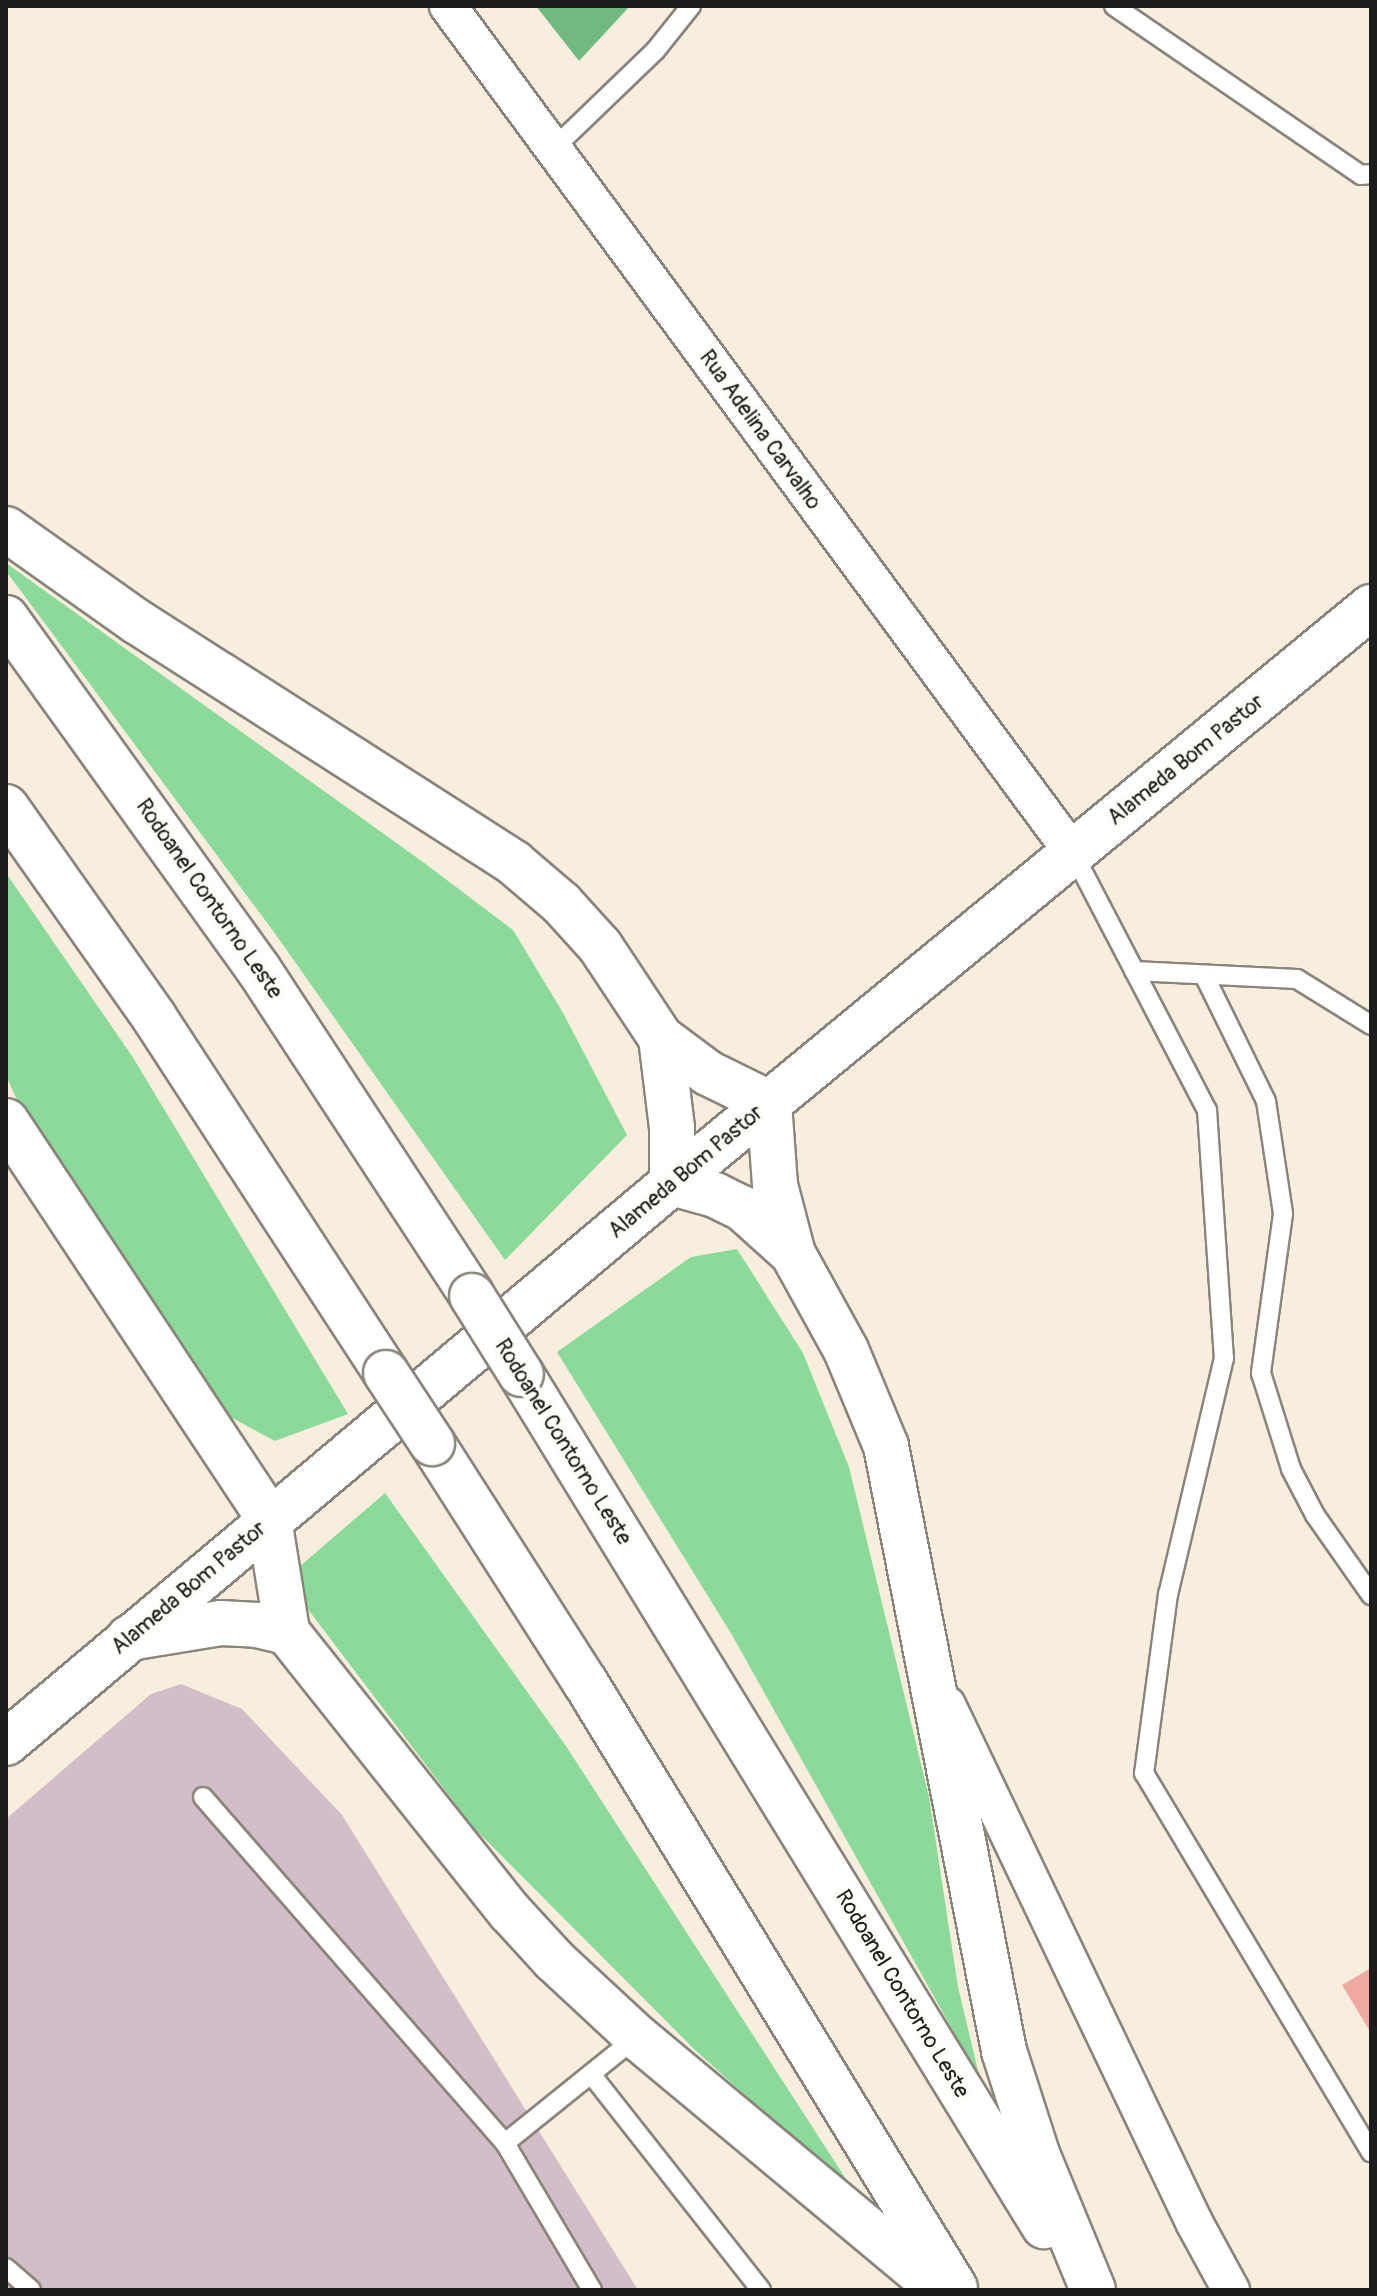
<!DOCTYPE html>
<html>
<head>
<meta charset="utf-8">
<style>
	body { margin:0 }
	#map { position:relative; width:1377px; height:2296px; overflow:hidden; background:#f8eedd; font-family:Pangolin,sans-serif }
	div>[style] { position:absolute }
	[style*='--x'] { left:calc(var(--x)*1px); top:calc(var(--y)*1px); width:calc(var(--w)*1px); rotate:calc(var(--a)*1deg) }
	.industrial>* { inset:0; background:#d2bdc8 }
	.green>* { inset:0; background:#8bda99 }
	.forest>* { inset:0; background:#70ba81 }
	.building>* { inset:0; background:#eeaaa2 }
	.roads { filter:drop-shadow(2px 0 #8a857c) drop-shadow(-2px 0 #8a857c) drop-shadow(0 2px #8a857c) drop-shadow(0 -2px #8a857c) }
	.service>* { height:18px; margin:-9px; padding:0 9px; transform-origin:9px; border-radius:9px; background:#fff }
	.minor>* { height:36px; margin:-18px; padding:0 18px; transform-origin:18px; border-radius:18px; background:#fff }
	.secondary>* { height:44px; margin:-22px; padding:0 22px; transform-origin:22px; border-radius:22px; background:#fff }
	.motorway>* { height:44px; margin:-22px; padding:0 22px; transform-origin:22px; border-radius:22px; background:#fff }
	.bridges { filter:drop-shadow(2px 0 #8a857c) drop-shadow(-2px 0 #8a857c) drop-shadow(0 2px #8a857c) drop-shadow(0 -2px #8a857c) }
	.motorway-bridge>* { height:44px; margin:-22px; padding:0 22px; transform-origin:22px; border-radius:22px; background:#fff }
	span { translate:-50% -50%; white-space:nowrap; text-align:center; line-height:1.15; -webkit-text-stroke:8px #fdfcf7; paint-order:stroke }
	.street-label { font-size:22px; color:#1c1c1c }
	.frame { position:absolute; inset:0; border:8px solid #1c1c1c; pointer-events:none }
</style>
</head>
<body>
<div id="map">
	<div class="industrial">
		<i style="clip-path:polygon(181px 1684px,242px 1709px,342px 1815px,638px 2290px,6px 2290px,6px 1819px,151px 1694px)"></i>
	</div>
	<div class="green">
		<i style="clip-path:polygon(6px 563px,423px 862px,513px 930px,562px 1011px,627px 1135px,505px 1260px,276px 935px,6px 571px)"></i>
		<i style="clip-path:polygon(6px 873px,132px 1056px,348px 1414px,275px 1441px,221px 1412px,20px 1106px,6px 1076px)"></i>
		<i style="clip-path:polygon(737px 1249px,803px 1353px,849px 1467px,929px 1797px,958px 1987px,980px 2079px,732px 1635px,557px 1352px,691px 1257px)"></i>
		<i style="clip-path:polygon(385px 1493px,566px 1746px,857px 2196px,694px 2049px,473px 1827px,285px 1579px)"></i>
	</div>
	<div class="forest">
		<i style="clip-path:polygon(536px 6px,630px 6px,579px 61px)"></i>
	</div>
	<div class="building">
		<i style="clip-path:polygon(1371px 1968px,1371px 2033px,1342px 1985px)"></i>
	</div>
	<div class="roads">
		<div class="service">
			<i style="--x:1114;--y:6;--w:299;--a:34.4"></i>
			<i style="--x:1361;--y:175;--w:10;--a:-6"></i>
			<i style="--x:553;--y:149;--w:141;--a:-43.9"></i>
			<i style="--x:655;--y:51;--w:58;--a:-51.3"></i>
			<i style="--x:1073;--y:853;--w:290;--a:62.5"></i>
			<i style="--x:1207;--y:1110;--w:249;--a:86.1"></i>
			<i style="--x:1224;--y:1358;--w:243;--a:103.3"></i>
			<i style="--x:1168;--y:1594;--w:181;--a:97.6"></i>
			<i style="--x:1144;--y:1773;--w:442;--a:59.1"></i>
			<i style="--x:1134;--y:971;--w:163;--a:2.8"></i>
			<i style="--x:1297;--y:979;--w:87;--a:31.9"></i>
			<i style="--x:1204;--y:975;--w:140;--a:63.8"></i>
			<i style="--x:1266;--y:1101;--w:114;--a:81.4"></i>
			<i style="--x:1283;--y:1214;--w:161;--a:97.9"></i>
			<i style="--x:1261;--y:1373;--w:101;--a:72.6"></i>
			<i style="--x:1291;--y:1469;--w:52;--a:62.4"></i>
			<i style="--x:1315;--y:1515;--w:98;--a:55"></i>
			<i style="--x:203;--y:1797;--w:459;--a:48.9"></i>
			<i style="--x:505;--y:2143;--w:171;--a:59.4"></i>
			<i style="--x:591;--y:2074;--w:275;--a:51.8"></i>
			<i style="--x:505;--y:2143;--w:169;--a:-38.8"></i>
			<i style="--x:6;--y:2268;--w:33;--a:41"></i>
		</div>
		<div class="minor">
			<i style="--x:448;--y:6;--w:1053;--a:53.58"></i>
			<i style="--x:947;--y:1705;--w:575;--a:64.46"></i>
			<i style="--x:1195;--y:2224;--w:75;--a:61.4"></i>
		</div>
		<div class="secondary">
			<i style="--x:6;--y:1743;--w:870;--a:-40.06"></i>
			<i style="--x:672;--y:1183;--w:906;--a:-39.49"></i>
		</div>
		<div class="motorway">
			<i style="--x:6;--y:529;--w:159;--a:35.3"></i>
			<i style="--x:136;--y:621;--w:449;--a:32.6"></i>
			<i style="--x:514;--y:863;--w:62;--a:40.4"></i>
			<i style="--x:561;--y:903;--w:58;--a:47.8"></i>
			<i style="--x:600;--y:946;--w:110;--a:56.5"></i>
			<i style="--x:661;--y:1038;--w:59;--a:36.7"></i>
			<i style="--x:708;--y:1073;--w:68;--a:26.2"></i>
			<i style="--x:769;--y:1103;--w:82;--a:85.8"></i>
			<i style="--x:775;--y:1185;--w:71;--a:75.4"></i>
			<i style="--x:793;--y:1254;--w:110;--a:61.1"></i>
			<i style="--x:846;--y:1350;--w:104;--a:67.4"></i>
			<i style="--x:886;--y:1446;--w:616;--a:78.96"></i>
			<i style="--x:1004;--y:2051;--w:108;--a:72.2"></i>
			<i style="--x:1037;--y:2154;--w:147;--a:67.6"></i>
			<i style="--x:6;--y:618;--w:433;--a:54.3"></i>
			<i style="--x:259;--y:970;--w:389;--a:56.8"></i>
			<i style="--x:6;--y:807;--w:257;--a:54.8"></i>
			<i style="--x:154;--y:1017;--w:425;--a:56.9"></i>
			<i style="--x:661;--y:1038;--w:91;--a:83"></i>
			<i style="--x:672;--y:1128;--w:55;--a:90"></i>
			<i style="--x:672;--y:1183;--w:45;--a:15.6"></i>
			<i style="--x:715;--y:1195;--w:30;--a:26"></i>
			<i style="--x:742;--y:1208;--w:69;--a:42"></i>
			<i style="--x:6;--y:1121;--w:477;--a:56.5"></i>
			<i style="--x:269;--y:1519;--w:114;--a:80.9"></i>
			<i style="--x:287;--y:1632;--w:358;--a:51.5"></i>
			<i style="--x:510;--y:1912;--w:65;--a:47.5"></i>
			<i style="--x:554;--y:1960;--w:113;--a:42.9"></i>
			<i style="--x:637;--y:2037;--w:396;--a:39.8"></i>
			<i style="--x:521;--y:1374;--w:1000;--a:58.46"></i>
			<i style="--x:432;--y:1443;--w:284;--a:57.4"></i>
			<i style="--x:585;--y:1682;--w:710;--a:58.59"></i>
			<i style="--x:129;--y:1638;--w:93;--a:-9.3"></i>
			<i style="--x:221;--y:1623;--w:36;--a:3"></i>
			<i style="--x:257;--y:1625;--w:31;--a:13"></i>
		</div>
	</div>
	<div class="bridges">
		<div class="motorway-bridge">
			<i style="--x:472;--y:1296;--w:92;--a:57.9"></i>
			<i style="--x:386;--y:1373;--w:84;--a:56.7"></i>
		</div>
	</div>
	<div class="street-label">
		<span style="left:760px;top:430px;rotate:54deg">Rua Adelina Carvalho</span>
		<span style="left:1186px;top:760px;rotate:-39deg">Alameda Bom Pastor</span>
		<span style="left:209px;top:899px;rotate:55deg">Rodoanel Contorno Leste</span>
		<span style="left:686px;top:1172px;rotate:-40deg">Alameda Bom Pastor</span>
		<span style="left:563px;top:1442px;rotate:58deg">Rodoanel Contorno Leste</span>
		<span style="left:189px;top:1588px;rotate:-40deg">Alameda Bom Pastor</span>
		<span style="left:902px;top:1994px;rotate:59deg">Rodoanel Contorno Leste</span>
	</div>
	<div class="frame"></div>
</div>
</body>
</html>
